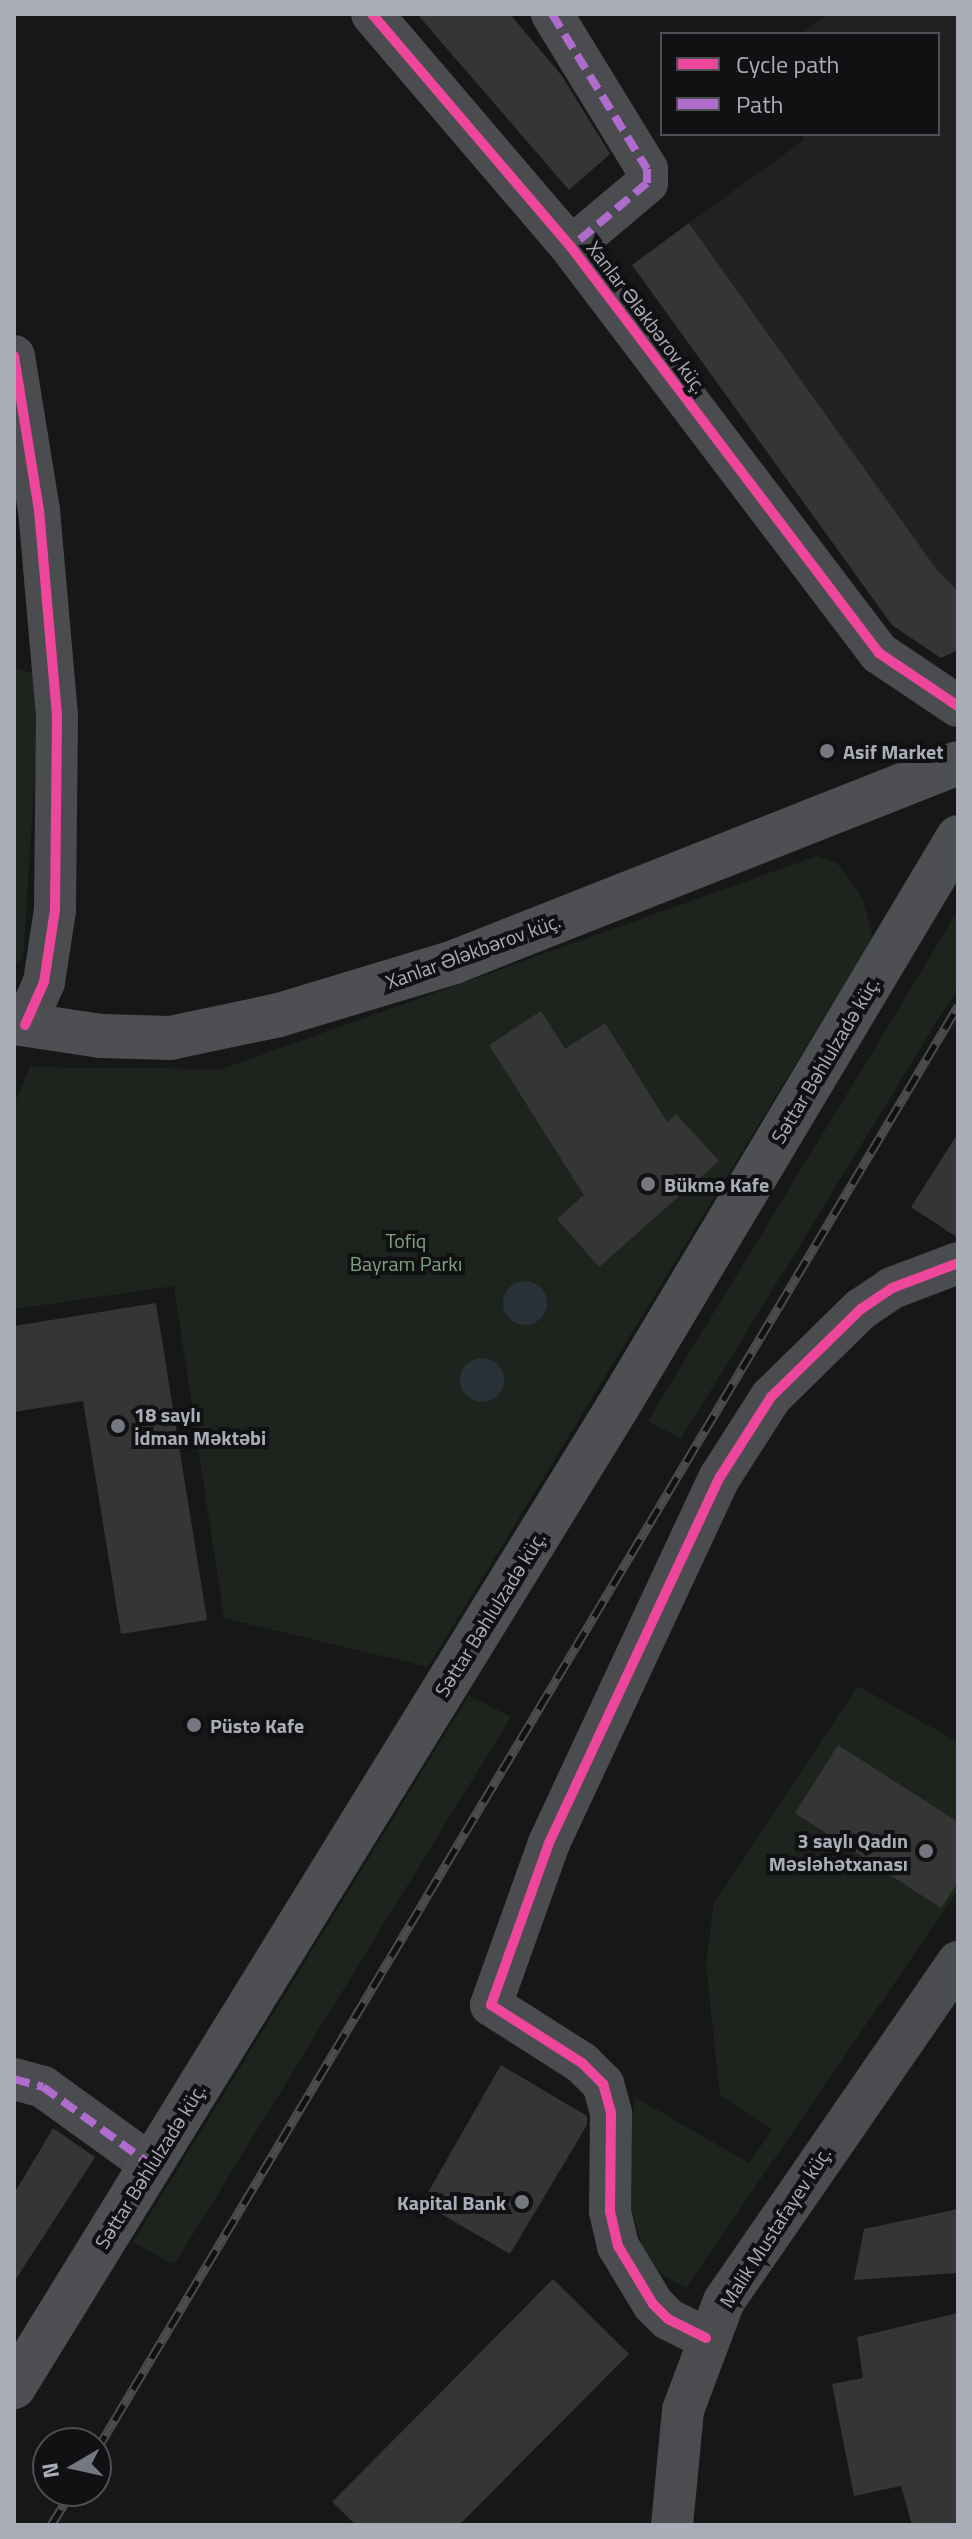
<!DOCTYPE html>
<html>
<head>
<meta charset="utf-8">
<style>
	body { margin:0 }
	#map { position:relative; width:972px; height:2539px; overflow:hidden; background:#171717; font-family:"Titillium Web",sans-serif }
	div>[style] { position:absolute }
	[style*='--x'] { left:calc(var(--x)*1px); top:calc(var(--y)*1px); width:calc(var(--w)*1px); rotate:calc(var(--a)*1deg) }
	.built>* { inset:0; background:#212123 }
	.green>* { inset:0; background:#1d241e }
	.water>* { inset:0; background:#2a3239 }
	.round { border-radius:50% }
	.building>* { inset:0; background:#353536 }
	.minor>* { height:42px; margin:-21px; padding:0 21px; transform-origin:21px; border-radius:21px; background:#4b4c50 }
	.major>* { height:44px; margin:-22px; padding:0 22px; transform-origin:22px; border-radius:22px; background:#4d4f52 }
	.rail>* { height:9px; margin-top:-4.5px; transform-origin:0; background:repeating-linear-gradient(90deg,#111113 0 18px,#4b4c4f 0 36px); box-sizing:border-box; border-block:2px solid #4b4c4f }
	.quiet>* { height:8px; margin-top:-4px; transform-origin:0; background:repeating-linear-gradient(90deg,#b06ccc 0 16px,transparent 0 24px) }
	.cycleway>* { height:10px; margin:-5px; padding:0 5px; transform-origin:5px; border-radius:5px; background:#ed469a }
	.dots>* { width:22px; height:22px; translate:-50% -50%; box-sizing:border-box; border:4px solid #111113; border-radius:50% }
	span { translate:-50% -50%; white-space:nowrap; text-align:center; line-height:1.15; -webkit-text-stroke:8px #111113; paint-order:stroke }
	.street-label { font-size:20px; color:#a8adb8 }
	.poi-label { font-size:20px; color:#a8adb8; font-weight:700 }
	.left { translate:0 -50%; text-align:left }
	.right { translate:-100% -50%; text-align:right }
	.park-label { font-size:20px; color:#7fa381 }
	.frame { position:absolute; inset:0; border:16px solid #a8adb8; pointer-events:none }
	.legend { position:absolute; left:660px; top:32px; width:280px; height:104px; box-sizing:border-box; background:#111113; border:2px solid #4d4f55; margin:0; padding:10px 14px; list-style:none; font-size:24px; color:#a8adb8 }
	.legend li { display:flex; align-items:center; gap:16px; height:40px }
	.legend b { width:40px; border:2px solid #4d4f55 }
	.north { position:absolute; left:32px; top:2427px; width:80px; height:80px; box-sizing:border-box; background:#111113; border:2px solid #4d4f55; border-radius:50%; rotate:261deg; font-size:22px; font-weight:700; line-height:32px; text-align:center; color:#a8adb8 }
	.north::after { content:''; display:block; margin:auto; width:28px; height:36px; background:#757880; clip-path:polygon(50% 0,100% 100%,50% 72%,0 100%) }
</style>
</head>
<body>
<div id="map">
	<div class="built">
		<i style="clip-path:polygon(829px 14px,958px 14px,958px 591px,937px 570px,689px 223px,804px 140px,802px 134px,938px 134px,938px 34px,800px 34px)"></i>
	</div>
	<div class="green">
		<i style="clip-path:polygon(14px 668px,41px 676px,23px 959px,14px 963px)"></i>
		<i style="clip-path:polygon(817px 856px,837px 863px,863px 899px,873px 937px,428px 1667px,224px 1618px,174px 1286px,14px 1309px,14px 1105px,30px 1067px,222px 1069px)"></i>
		<i style="clip-path:polygon(958px 911px,958px 987px,681px 1439px,648px 1421px)"></i>
		<i style="clip-path:polygon(858px 1686px,958px 1742px,958px 1890px,686px 2288px,660px 2273px,643px 2249px,631px 2208px,627px 2153px,635px 2097px,749px 2163px,772px 2130px,720px 2095px,706px 1965px,714px 1903px)"></i>
		<i style="clip-path:polygon(469px 1695px,511px 1717px,174px 2265px,133px 2242px)"></i>
	</div>
	<div class="water">
		<i class="round" style="left:503px;top:1281px;width:44px;height:44px"></i>
		<i class="round" style="left:460px;top:1358px;width:44px;height:44px"></i>
	</div>
	<div class="building">
		<i style="clip-path:polygon(417px 14px,510px 14px,562px 76px,610px 154px,569px 190px)"></i>
		<i style="clip-path:polygon(689px 223px,937px 570px,958px 591px,958px 650px,941px 658px,892px 625px,632px 265px)"></i>
		<i style="clip-path:polygon(541px 1011px,565px 1049px,605px 1023px,667px 1122px,676px 1114px,719px 1161px,599px 1267px,557px 1219px,584px 1195px,489px 1045px)"></i>
		<i style="clip-path:polygon(958px 1133px,958px 1238px,911px 1207px)"></i>
		<i style="clip-path:polygon(156px 1303px,207px 1620px,121px 1634px,83px 1401px,14px 1412px,14px 1326px)"></i>
		<i style="clip-path:polygon(838px 1745px,958px 1822px,958px 1882px,941px 1908px,795px 1813px)"></i>
		<i style="clip-path:polygon(501px 2065px,587px 2116px,587px 2125px,510px 2254px,422px 2203px)"></i>
		<i style="clip-path:polygon(53px 2128px,95px 2157px,14px 2282px,14px 2194px)"></i>
		<i style="clip-path:polygon(958px 2209px,958px 2273px,854px 2280px,864px 2229px)"></i>
		<i style="clip-path:polygon(553px 2279px,629px 2354px,459px 2525px,356px 2525px,332px 2502px)"></i>
		<i style="clip-path:polygon(958px 2313px,958px 2525px,912px 2525px,901px 2486px,854px 2496px,832px 2384px,863px 2378px,857px 2337px)"></i>
	</div>
	<div class="minor">
		<i style="--x:372;--y:14;--w:306;--a:49.5"></i>
		<i style="--x:571;--y:247;--w:510;--a:52.82"></i>
		<i style="--x:879;--y:653;--w:95;--a:33.9"></i>
		<i style="--x:552;--y:14;--w:182;--a:58.5"></i>
		<i style="--x:647;--y:169;--w:14;--a:90"></i>
		<i style="--x:647;--y:183;--w:99;--a:139.9"></i>
		<i style="--x:14;--y:356;--w:156;--a:80.8"></i>
		<i style="--x:39;--y:510;--w:208;--a:85"></i>
		<i style="--x:57;--y:717;--w:193;--a:90.6"></i>
		<i style="--x:55;--y:910;--w:73;--a:98.7"></i>
		<i style="--x:44;--y:982;--w:47;--a:113.8"></i>
		<i style="--x:14;--y:2079;--w:30;--a:15"></i>
		<i style="--x:43;--y:2087;--w:133;--a:35.8"></i>
		<i style="--x:706;--y:2338;--w:42;--a:-153.4"></i>
		<i style="--x:668;--y:2319;--w:21;--a:-135"></i>
		<i style="--x:653;--y:2304;--w:68;--a:-121.1"></i>
		<i style="--x:618;--y:2246;--w:35;--a:-103"></i>
		<i style="--x:610;--y:2212;--w:99;--a:-89.4"></i>
		<i style="--x:611;--y:2113;--w:30;--a:-105"></i>
		<i style="--x:603;--y:2084;--w:30;--a:-135"></i>
		<i style="--x:582;--y:2063;--w:108;--a:-147.5"></i>
		<i style="--x:491;--y:2005;--w:172;--a:-70.3"></i>
		<i style="--x:549;--y:1843;--w:404;--a:-65"></i>
		<i style="--x:720;--y:1477;--w:95;--a:-57.5"></i>
		<i style="--x:771;--y:1397;--w:126;--a:-44.4"></i>
		<i style="--x:861;--y:1309;--w:37;--a:-34"></i>
		<i style="--x:892;--y:1288;--w:71;--a:-20.7"></i>
		<i style="--x:672;--y:2525;--w:116;--a:-84.5"></i>
		<i style="--x:683;--y:2410;--w:116;--a:-69.4"></i>
		<i style="--x:724;--y:2301;--w:412;--a:-55.4"></i>
	</div>
	<div class="major">
		<i style="--x:14;--y:1023;--w:88;--a:8.5"></i>
		<i style="--x:101;--y:1036;--w:69;--a:1.7"></i>
		<i style="--x:170;--y:1038;--w:111;--a:-11.9"></i>
		<i style="--x:279;--y:1015;--w:183;--a:-16.8"></i>
		<i style="--x:454;--y:962;--w:542;--a:-21.55"></i>
		<i style="--x:14;--y:2387;--w:1150;--a:-58.37"></i>
		<i style="--x:617;--y:1408;--w:665;--a:-59.15"></i>
	</div>
	<div class="rail">
		<i style="--x:96;--y:2451;--w:1683;--a:-59.18"></i>
		<i style="--x:51;--y:2525;--w:40;--a:-58"></i>
	</div>
	<div class="quiet">
		<i style="--x:552;--y:14;--w:182;--a:58.5"></i>
		<i style="--x:647;--y:169;--w:14;--a:90"></i>
		<i style="--x:647;--y:183;--w:99;--a:139.9"></i>
		<i style="--x:14;--y:2079;--w:30;--a:15"></i>
		<i style="--x:43;--y:2087;--w:133;--a:35.8"></i>
	</div>
	<div class="cycleway">
		<i style="--x:372;--y:14;--w:306;--a:49.5"></i>
		<i style="--x:571;--y:247;--w:510;--a:52.82"></i>
		<i style="--x:879;--y:653;--w:95;--a:33.9"></i>
		<i style="--x:14;--y:356;--w:156;--a:80.8"></i>
		<i style="--x:39;--y:510;--w:208;--a:85"></i>
		<i style="--x:57;--y:717;--w:193;--a:90.6"></i>
		<i style="--x:55;--y:910;--w:73;--a:98.7"></i>
		<i style="--x:44;--y:982;--w:47;--a:113.8"></i>
		<i style="--x:706;--y:2338;--w:42;--a:-153.4"></i>
		<i style="--x:668;--y:2319;--w:21;--a:-135"></i>
		<i style="--x:653;--y:2304;--w:68;--a:-121.1"></i>
		<i style="--x:618;--y:2246;--w:35;--a:-103"></i>
		<i style="--x:610;--y:2212;--w:99;--a:-89.4"></i>
		<i style="--x:611;--y:2113;--w:30;--a:-105"></i>
		<i style="--x:603;--y:2084;--w:30;--a:-135"></i>
		<i style="--x:582;--y:2063;--w:108;--a:-147.5"></i>
		<i style="--x:491;--y:2005;--w:172;--a:-70.3"></i>
		<i style="--x:549;--y:1843;--w:404;--a:-65"></i>
		<i style="--x:720;--y:1477;--w:95;--a:-57.5"></i>
		<i style="--x:771;--y:1397;--w:126;--a:-44.4"></i>
		<i style="--x:861;--y:1309;--w:37;--a:-34"></i>
		<i style="--x:892;--y:1288;--w:71;--a:-20.7"></i>
	</div>
	<div class="dots">
		<i style="left:827px;top:751px;background:#757880"></i>
		<i style="left:648px;top:1184px;background:#757880"></i>
		<i style="left:118px;top:1426px;background:#757880"></i>
		<i style="left:194px;top:1725px;background:#757880"></i>
		<i style="left:926px;top:1851px;background:#757880"></i>
		<i style="left:522px;top:2202px;background:#757880"></i>
	</div>
	<div class="street-label">
		<span style="left:647px;top:317px;rotate:53deg">Xanlar Ələkbərov küç.</span>
		<span style="left:473px;top:951px;rotate:-20deg">Xanlar Ələkbərov küç.</span>
		<span style="left:825px;top:1060px;rotate:-59deg">Səttar Bəhlulzadə küç.</span>
		<span style="left:490px;top:1614px;rotate:-58deg">Səttar Bəhlulzadə küç.</span>
		<span style="left:150px;top:2166px;rotate:-58deg">Səttar Bəhlulzadə küç.</span>
		<span style="left:775px;top:2227px;rotate:-57deg">Malik Mustafayev küç.</span>
	</div>
	<div class="poi-label">
		<span class="left" style="left:843px;top:751px">Asif Market</span>
		<span class="left" style="left:664px;top:1184px">Bükmə Kafe</span>
		<span class="left" style="left:134px;top:1426px">18 saylı<br>İdman Məktəbi</span>
		<span class="left" style="left:210px;top:1725px">Püstə Kafe</span>
		<span class="right" style="left:908px;top:1852px">3 saylı Qadın<br>Məsləhətxanası</span>
		<span class="right" style="left:506px;top:2202px">Kapital Bank</span>
	</div>
	<div class="park-label">
		<span style="left:406px;top:1252px">Tofiq<br>Bayram Parkı</span>
	</div>
	<div class="frame"></div>
	<ul class="legend">
	<li><b style="height:10px;background:#ed469a"></b>Cycle path</li>
	<li><b style="height:10px;background:#b06ccc"></b>Path</li>
	</ul>
	<div class="north">N</div>
</div>
</body>
</html>
